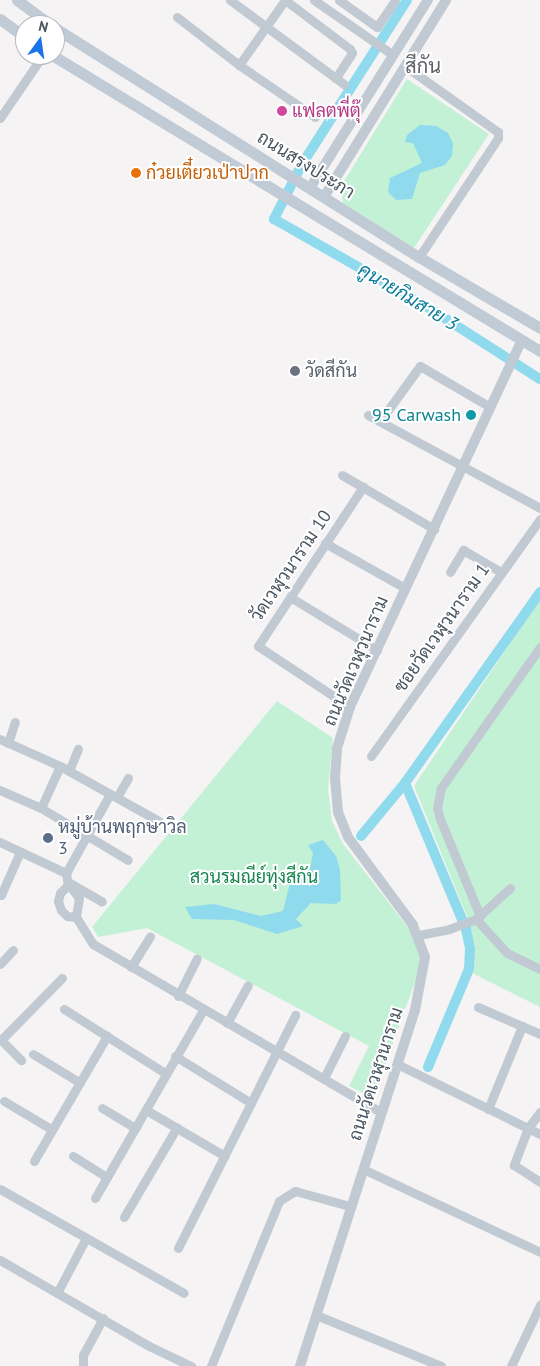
<!DOCTYPE html>
<html>
<head>
<meta charset="utf-8">
<style>
	body { margin:0 }
	#map { position:relative; width:540px; height:1366px; overflow:hidden; background:#f5f3f3; font-family:"PT Sans",Sarabun,sans-serif }
	div>[style] { position:absolute }
	[style*='--x'] { left:calc(var(--x)*1px); top:calc(var(--y)*1px); width:calc(var(--w)*1px); rotate:calc(var(--a)*1deg) }
	.green>* { inset:0; background:#c3f1d5 }
	.water>* { inset:0; background:#90daee }
	.canal>* { height:10px; margin:-5px; padding:0 5px; transform-origin:5px; border-radius:5px; background:#90daee }
	.minor>* { height:9px; margin:-4.5px; padding:0 4.5px; transform-origin:4.5px; border-radius:4.5px; background:#c1cad2 }
	.tertiary>* { height:10px; margin:-5px; padding:0 5px; transform-origin:5px; border-radius:5px; background:#c1cad2 }
	.secondary>* { height:11px; margin:-5.5px; padding:0 5.5px; transform-origin:5.5px; border-radius:5.5px; background:#c1cbd6 }
	.dots>* { width:14px; height:14px; translate:-50% -50%; box-sizing:border-box; border:2px solid #fff; border-radius:50% }
	span { translate:-50% -50%; white-space:nowrap; text-align:center; line-height:1.15; -webkit-text-stroke:4px #fff; paint-order:stroke }
	.hotel-label { font-size:18px; color:#b23c85 }
	.left { translate:0 -50%; text-align:left }
	.street-label { font-size:18px; color:#4a5661 }
	.food-label { font-size:18px; color:#c56008 }
	.worship-label { font-size:18px; color:#5b616d }
	.culture-label { font-size:18px; color:#0d838f }
	.right { translate:-100% -50%; text-align:right }
	.service-label { font-size:18px; color:#4e5e75 }
	.park-label { font-size:18px; color:#17864f }
	.water-label { font-size:19px; color:#0c7c9b; font-style:italic }
	.quarter-label { font-size:20px; color:#5f6368 }
	.north { position:absolute; left:15px; top:15px; width:50px; height:50px; box-sizing:border-box; background:#fff; border:1px solid #b7bbc0; border-radius:50%; rotate:14deg; font-size:14px; font-weight:700; line-height:20px; text-align:center; color:#4a5661 }
	.north::after { content:''; display:block; margin:auto; width:18px; height:22px; background:#1a73e8; clip-path:polygon(50% 0,100% 100%,50% 72%,0 100%) }
</style>
</head>
<body>
<div id="map">
	<div class="green">
		<i style="clip-path:polygon(407px 79px,489px 134px,414px 248px,343px 203px,341px 186px)"></i>
		<i style="clip-path:polygon(540px 599px,540px 1007px,474px 974px,475px 945px,466px 914px,414px 786px)"></i>
		<i style="clip-path:polygon(277px 701px,333px 738px,328px 789px,332px 821px,343px 844px,410px 930px,420px 957px,416px 979px,373px 1098px,349px 1086px,369px 1046px,147px 928px,98px 937px,92px 927px)"></i>
	</div>
	<div class="water">
		<i style="clip-path:polygon(420px 125px,436px 126px,448px 133px,453px 143px,452px 156px,445px 165px,420px 173px,412px 199px,396px 200px,388px 192px,390px 178px,422px 163px,413px 143px,405px 142px,407px 135px)"></i>
		<i style="clip-path:polygon(323px 840px,336px 856px,340px 870px,341px 900px,336px 904px,311px 903px,296px 919px,303px 926px,277px 934px,234px 920px,192px 919px,185px 907px,214px 904px,261px 916px,283px 911px,292px 875px,299px 876px,310px 869px,313px 853px,308px 845px)"></i>
	</div>
	<div class="canal">
		<i style="--x:407;--y:0;--w:195;--a:122.6"></i>
		<i style="--x:302;--y:164;--w:62;--a:117"></i>
		<i style="--x:274;--y:219;--w:169;--a:29.7"></i>
		<i style="--x:421;--y:303;--w:141;--a:32.6"></i>
		<i style="--x:361;--y:836;--w:69;--a:-50.3"></i>
		<i style="--x:428;--y:1067;--w:106;--a:-67.3"></i>
		<i style="--x:469;--y:969;--w:21;--a:-87"></i>
		<i style="--x:470;--y:948;--w:19;--a:-102"></i>
		<i style="--x:466;--y:929;--w:158;--a:-112.7"></i>
		<i style="--x:405;--y:783;--w:234;--a:-54.7"></i>
	</div>
	<div class="minor">
		<i style="--x:230;--y:0;--w:142;--a:36.4"></i>
		<i style="--x:314;--y:0;--w:96;--a:34.8"></i>
		<i style="--x:339;--y:0;--w:47;--a:35.4"></i>
		<i style="--x:377;--y:27;--w:32;--a:-56"></i>
		<i style="--x:177;--y:17;--w:78;--a:37.7"></i>
		<i style="--x:405;--y:66;--w:114;--a:35.4"></i>
		<i style="--x:498;--y:132;--w:6;--a:90"></i>
		<i style="--x:498;--y:138;--w:143;--a:123.6"></i>
		<i style="--x:315;--y:117;--w:92;--a:-145.6"></i>
		<i style="--x:239;--y:65;--w:80;--a:-54.7"></i>
		<i style="--x:285;--y:0;--w:81;--a:37"></i>
		<i style="--x:350;--y:49;--w:4;--a:63"></i>
		<i style="--x:352;--y:53;--w:30;--a:123"></i>
		<i style="--x:0;--y:118;--w:76;--a:-55.7"></i>
		<i style="--x:368;--y:415;--w:196;--a:28.4"></i>
		<i style="--x:380;--y:421;--w:68;--a:-54"></i>
		<i style="--x:420;--y:366;--w:81;--a:30.4"></i>
		<i style="--x:342;--y:475;--w:107;--a:30.4"></i>
		<i style="--x:325;--y:543;--w:92;--a:29.4"></i>
		<i style="--x:450;--y:572;--w:26;--a:-59"></i>
		<i style="--x:463;--y:550;--w:44;--a:30.1"></i>
		<i style="--x:290;--y:597;--w:102;--a:31.3"></i>
		<i style="--x:350;--y:707;--w:110;--a:-146.5"></i>
		<i style="--x:258;--y:646;--w:191;--a:-56.6"></i>
		<i style="--x:0;--y:739;--w:66;--a:24.2"></i>
		<i style="--x:60;--y:766;--w:113;--a:29.1"></i>
		<i style="--x:8;--y:743;--w:22;--a:-72"></i>
		<i style="--x:371;--y:756;--w:291;--a:-54.5"></i>
		<i style="--x:69;--y:771;--w:24;--a:-68"></i>
		<i style="--x:0;--y:790;--w:45;--a:23.7"></i>
		<i style="--x:41;--y:808;--w:101;--a:30.9"></i>
		<i style="--x:117;--y:797;--w:22;--a:-60"></i>
		<i style="--x:41;--y:808;--w:46;--a:-65.7"></i>
		<i style="--x:0;--y:842;--w:73;--a:25.2"></i>
		<i style="--x:66;--y:873;--w:12;--a:81"></i>
		<i style="--x:68;--y:885;--w:11;--a:135"></i>
		<i style="--x:60;--y:893;--w:8;--a:104"></i>
		<i style="--x:58;--y:901;--w:9;--a:72"></i>
		<i style="--x:61;--y:910;--w:8;--a:45"></i>
		<i style="--x:67;--y:916;--w:9;--a:6"></i>
		<i style="--x:76;--y:917;--w:32;--a:58"></i>
		<i style="--x:93;--y:944;--w:333;--a:30.3"></i>
		<i style="--x:66;--y:873;--w:90;--a:-60.9"></i>
		<i style="--x:68;--y:882;--w:39;--a:30"></i>
		<i style="--x:69;--y:885;--w:16;--a:52"></i>
		<i style="--x:79;--y:898;--w:19;--a:99"></i>
		<i style="--x:1;--y:895;--w:47;--a:-66.2"></i>
		<i style="--x:480;--y:916;--w:105;--a:-112.4"></i>
		<i style="--x:440;--y:819;--w:11;--a:-105"></i>
		<i style="--x:437;--y:808;--w:20;--a:-79"></i>
		<i style="--x:441;--y:788;--w:172;--a:-54.9"></i>
		<i style="--x:476;--y:919;--w:46;--a:47.6"></i>
		<i style="--x:507;--y:953;--w:37;--a:26"></i>
		<i style="--x:419;--y:935;--w:31;--a:-11"></i>
		<i style="--x:449;--y:929;--w:29;--a:-20"></i>
		<i style="--x:476;--y:919;--w:46;--a:-42.4"></i>
		<i style="--x:0;--y:964;--w:19;--a:-47"></i>
		<i style="--x:131;--y:967;--w:36;--a:-58"></i>
		<i style="--x:178;--y:996;--w:42;--a:-63.4"></i>
		<i style="--x:478;--y:1007;--w:68;--a:23.5"></i>
		<i style="--x:64;--y:1009;--w:120;--a:32.4"></i>
		<i style="--x:227;--y:1023;--w:43;--a:-61.1"></i>
		<i style="--x:0;--y:1039;--w:30;--a:45"></i>
		<i style="--x:1;--y:1040;--w:87;--a:-45.5"></i>
		<i style="--x:33;--y:1054;--w:54;--a:31.3"></i>
		<i style="--x:175;--y:1056;--w:89;--a:31.7"></i>
		<i style="--x:397;--y:1064;--w:159;--a:26.1"></i>
		<i style="--x:324;--y:1078;--w:47;--a:-63.4"></i>
		<i style="--x:4;--y:1101;--w:55;--a:30.8"></i>
		<i style="--x:102;--y:1108;--w:39;--a:31"></i>
		<i style="--x:488;--y:1109;--w:90;--a:-67.7"></i>
		<i style="--x:146;--y:1110;--w:91;--a:30.2"></i>
		<i style="--x:540;--y:1112;--w:20;--a:127"></i>
		<i style="--x:528;--y:1128;--w:40;--a:111"></i>
		<i style="--x:514;--y:1165;--w:31;--a:33"></i>
		<i style="--x:73;--y:1156;--w:40;--a:32"></i>
		<i style="--x:34;--y:1161;--w:145;--a:-59.7"></i>
		<i style="--x:363;--y:1169;--w:195;--a:25.1"></i>
		<i style="--x:0;--y:1189;--w:211;--a:29.5"></i>
		<i style="--x:95;--y:1198;--w:217;--a:-60.1"></i>
		<i style="--x:124;--y:1217;--w:104;--a:-59.5"></i>
		<i style="--x:178;--y:1248;--w:261;--a:-63.3"></i>
		<i style="--x:0;--y:1260;--w:172;--a:30"></i>
		<i style="--x:149;--y:1346;--w:47;--a:25.5"></i>
		<i style="--x:57;--y:1293;--w:62;--a:-62.2"></i>
		<i style="--x:316;--y:1315;--w:135;--a:22.2"></i>
		<i style="--x:83;--y:1366;--w:11;--a:-90"></i>
		<i style="--x:83;--y:1355;--w:42;--a:-61.6"></i>
		<i style="--x:211;--y:1366;--w:178;--a:-67.6"></i>
		<i style="--x:279;--y:1201;--w:19;--a:-32"></i>
		<i style="--x:295;--y:1191;--w:57;--a:15.3"></i>
		<i style="--x:511;--y:1366;--w:68;--a:-64.6"></i>
	</div>
	<div class="tertiary">
		<i style="--x:310;--y:188;--w:222;--a:-57.9"></i>
		<i style="--x:324;--y:197;--w:232;--a:-58.2"></i>
		<i style="--x:300;--y:1366;--w:374;--a:-72.1"></i>
		<i style="--x:415;--y:1010;--w:54;--a:-79.3"></i>
		<i style="--x:425;--y:957;--w:34;--a:-111"></i>
		<i style="--x:413;--y:925;--w:109;--a:-126.5"></i>
		<i style="--x:348;--y:837;--w:27;--a:-112"></i>
		<i style="--x:338;--y:812;--w:34;--a:-95"></i>
		<i style="--x:335;--y:778;--w:30;--a:-86"></i>
		<i style="--x:337;--y:748;--w:43;--a:-72.4"></i>
		<i style="--x:350;--y:707;--w:405;--a:-64.9"></i>
	</div>
	<div class="secondary">
		<i style="--x:17;--y:0;--w:42;--a:36.3"></i>
		<i style="--x:0;--y:19;--w:31;--a:36"></i>
		<i style="--x:55;--y:28;--w:430;--a:32.2"></i>
		<i style="--x:419;--y:257;--w:140;--a:30.4"></i>
		<i style="--x:52;--y:55;--w:571;--a:31.24"></i>
	</div>
	<div class="dots">
		<i style="left:282px;top:111px;background:#d1479c"></i>
		<i style="left:136px;top:173px;background:#e8710a"></i>
		<i style="left:295px;top:371px;background:#6b7280"></i>
		<i style="left:471px;top:415px;background:#0f9aa8"></i>
		<i style="left:48px;top:838px;background:#5c6f8a"></i>
	</div>
	<div class="hotel-label">
		<span class="left" style="left:292px;top:111px">แฟลตพี่ตุ๊</span>
	</div>
	<div class="street-label">
		<span style="left:306px;top:165px;rotate:32deg">ถนนสรงประภา</span>
		<span style="left:291px;top:566px;rotate:-56deg">วัดเวฬุวนาราม 10</span>
		<span style="left:442px;top:628px;rotate:-55deg">ซอยวัดเวฬุวนาราม 1</span>
		<span style="left:356px;top:661px;rotate:-67deg">ถนนวัดเวฬุวนาราม</span>
		<span style="left:376px;top:1074px;rotate:-72deg">ถนนวัดเวฬุวนาราม</span>
	</div>
	<div class="food-label">
		<span class="left" style="left:146px;top:173px">ก๋วยเตี๋ยวเป่าปาก</span>
	</div>
	<div class="worship-label">
		<span class="left" style="left:305px;top:371px">วัดสีกัน</span>
	</div>
	<div class="culture-label">
		<span class="right" style="left:461px;top:415px">95 Carwash</span>
	</div>
	<div class="service-label">
		<span class="left" style="left:58px;top:838px">หมู่บ้านพฤกษาวิล<br>3</span>
	</div>
	<div class="park-label">
		<span style="left:254px;top:877px">สวนรมณีย์ทุ่งสีกัน</span>
	</div>
	<div class="water-label">
		<span style="left:408px;top:297px;rotate:31deg">คูนายกิมสาย 3</span>
	</div>
	<div class="quarter-label">
		<span style="left:423px;top:66px">สีกัน</span>
	</div>
	<div class="north">N</div>
</div>
</body>
</html>
